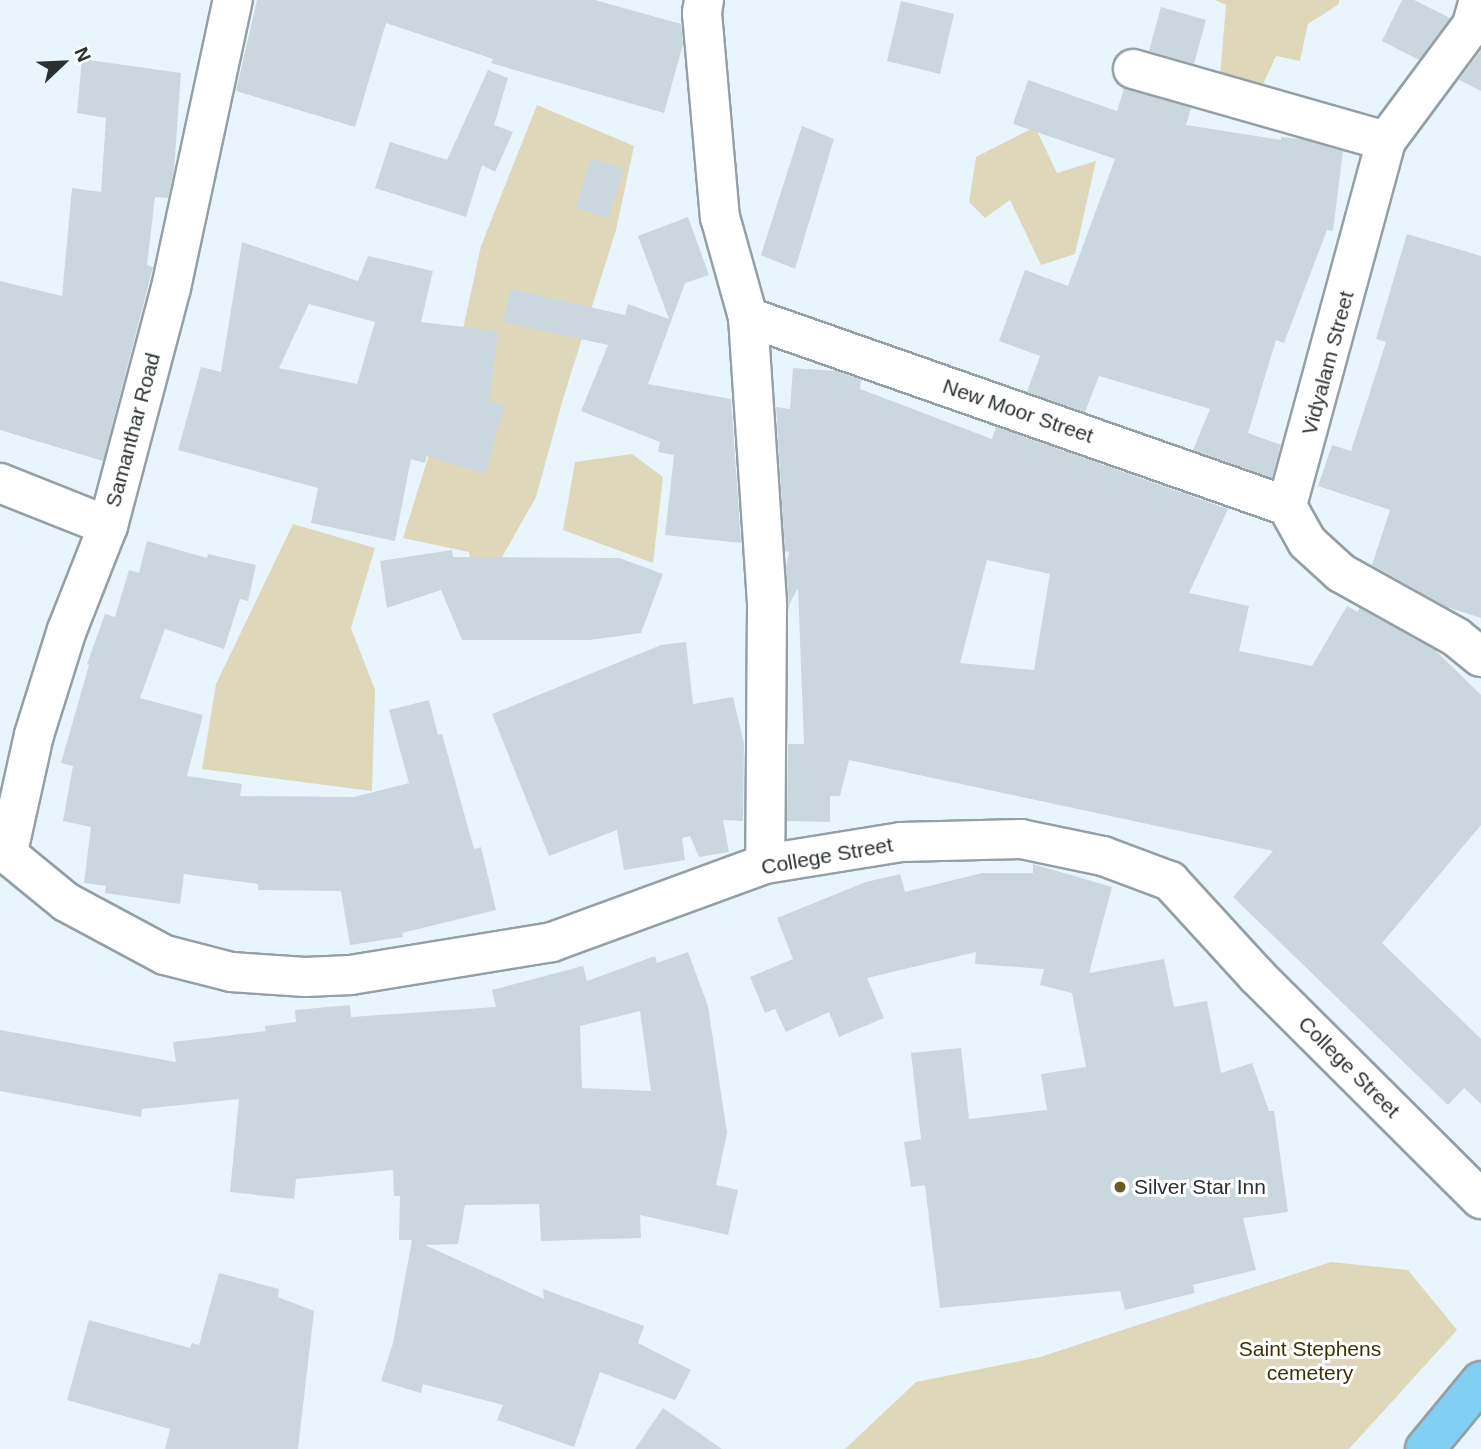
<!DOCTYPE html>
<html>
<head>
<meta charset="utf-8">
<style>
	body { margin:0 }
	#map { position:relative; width:1481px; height:1449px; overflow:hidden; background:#e9f5fc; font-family:Helvetica,sans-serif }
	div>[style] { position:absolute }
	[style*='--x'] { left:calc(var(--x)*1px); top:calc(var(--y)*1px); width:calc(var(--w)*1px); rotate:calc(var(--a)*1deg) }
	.green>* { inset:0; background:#dfd7b9 }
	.building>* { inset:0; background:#cbd7de }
	.roads { filter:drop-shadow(2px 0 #949fa6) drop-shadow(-2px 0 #949fa6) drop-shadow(0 2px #949fa6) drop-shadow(0 -2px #949fa6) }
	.minor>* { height:38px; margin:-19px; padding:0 19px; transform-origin:19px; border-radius:19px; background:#fff }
	.primary>* { height:38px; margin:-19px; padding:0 19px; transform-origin:19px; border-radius:19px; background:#81cff2 }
	.dots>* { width:19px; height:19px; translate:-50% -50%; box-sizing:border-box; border:4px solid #fff; border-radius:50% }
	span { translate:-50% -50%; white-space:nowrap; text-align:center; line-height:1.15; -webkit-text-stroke:6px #fff; paint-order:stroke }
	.street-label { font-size:21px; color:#2b3033 }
	.poi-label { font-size:21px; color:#2b3033 }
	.left { translate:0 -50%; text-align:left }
	.park-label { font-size:21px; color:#3e3200 }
	.north { position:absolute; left:28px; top:28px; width:70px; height:70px; -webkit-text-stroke:5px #fff; paint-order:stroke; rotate:67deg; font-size:19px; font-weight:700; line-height:28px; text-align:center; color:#2b3033 }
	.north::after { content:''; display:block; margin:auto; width:24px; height:32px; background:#2b3033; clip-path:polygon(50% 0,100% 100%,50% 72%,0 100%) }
</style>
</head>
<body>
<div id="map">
	<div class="green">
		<i style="clip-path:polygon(1215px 0,1339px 0,1339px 4px,1308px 24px,1300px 61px,1276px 56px,1259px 93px,1220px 75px,1226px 5px)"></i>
		<i style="clip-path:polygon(537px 105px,634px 146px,616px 230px,563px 399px,536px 497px,476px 603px,469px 552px,403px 538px,451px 384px,481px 246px)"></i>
		<i style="clip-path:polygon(1035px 127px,1057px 173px,1096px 161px,1075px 254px,1041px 265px,1010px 200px,985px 218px,969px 202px,976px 157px)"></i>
		<i style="clip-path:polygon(632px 454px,663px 477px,653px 563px,563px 530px,575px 462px)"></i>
		<i style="clip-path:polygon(293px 524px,375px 548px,351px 628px,375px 690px,372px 791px,202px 769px,216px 684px)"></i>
		<i style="clip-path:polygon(1331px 1262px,1408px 1270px,1457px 1330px,1349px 1449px,845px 1449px,916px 1382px,1040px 1357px)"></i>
	</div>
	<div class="building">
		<i style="clip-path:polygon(257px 0,595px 0,681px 24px,683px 44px,664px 113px,491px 63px,493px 59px,386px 23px,355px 127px,236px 91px)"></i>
		<i style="clip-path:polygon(1402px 0,1414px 0,1450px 18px,1419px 60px,1382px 41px)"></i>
		<i style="clip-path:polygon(901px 1px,954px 14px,940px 74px,887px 61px)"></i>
		<i style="clip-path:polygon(1161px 7px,1206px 20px,1194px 64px,1149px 51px)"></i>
		<i style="clip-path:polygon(1481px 50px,1481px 91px,1459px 80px)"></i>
		<i style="clip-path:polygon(82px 59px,181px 73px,174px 171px,168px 198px,155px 197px,147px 265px,153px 267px,103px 461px,0 430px,0 281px,62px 296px,72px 188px,101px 192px,106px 118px,77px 113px)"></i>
		<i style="clip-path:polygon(488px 70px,508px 78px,494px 125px,513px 132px,495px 172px,482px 165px,466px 217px,375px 188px,390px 142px,447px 160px)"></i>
		<i style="clip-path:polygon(1028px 80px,1117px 111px,1124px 88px,1191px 108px,1186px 125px,1281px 140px,1281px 137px,1301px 139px,1343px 151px,1333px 231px,1327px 230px,1284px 343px,1276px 340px,1248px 433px,1281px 445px,1272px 478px,1193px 450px,1210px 409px,1099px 376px,1085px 412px,1027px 392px,1040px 356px,999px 341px,1025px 270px,1068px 286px,1115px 159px,1013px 124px)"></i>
		<i style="clip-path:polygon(802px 126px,834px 139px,795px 269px,761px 255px)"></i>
		<i style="clip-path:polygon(591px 158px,624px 169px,608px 218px,576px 208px)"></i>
		<i style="clip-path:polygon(688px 217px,709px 275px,685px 283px,648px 384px,731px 399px,741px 543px,665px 535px,674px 455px,658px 452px,660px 442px,581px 411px,608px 345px,503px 322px,510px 289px,625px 315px,628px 304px,669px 319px,638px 236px)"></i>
		<i style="clip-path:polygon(1407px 234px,1481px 256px,1481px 618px,1447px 607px,1372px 565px,1390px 510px,1318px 486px,1332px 445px,1351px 451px,1386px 342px,1376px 339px)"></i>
		<i style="clip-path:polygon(evenodd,242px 242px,358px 281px,368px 256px,433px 271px,421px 322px,498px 331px,489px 401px,505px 405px,485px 474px,427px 456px,425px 463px,411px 459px,395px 541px,311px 523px,318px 488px,178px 450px,201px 367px,221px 372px,242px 242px,309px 304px,375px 322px,357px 384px,279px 368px,309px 304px)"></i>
		<i style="clip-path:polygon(evenodd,793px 368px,836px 371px,861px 380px,860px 389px,992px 439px,996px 427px,1228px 509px,1189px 593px,1249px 606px,1239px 651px,1312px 666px,1347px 606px,1358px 612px,1359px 608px,1435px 650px,1481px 695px,1481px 825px,1382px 943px,1481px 1039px,1481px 1104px,1464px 1088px,1448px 1105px,1233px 897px,1273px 851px,849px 760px,840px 796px,830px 796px,830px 822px,787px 821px,788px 744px,804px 744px,798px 588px,789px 605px,786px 568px,789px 552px,785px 551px,776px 407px,790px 409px,793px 368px,987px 560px,1050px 574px,1034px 670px,960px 663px,987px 560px)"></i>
		<i style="clip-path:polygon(147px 541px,207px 558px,208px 554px,256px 565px,248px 601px,240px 599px,224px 649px,165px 629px,140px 698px,203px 715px,187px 776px,242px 784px,240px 796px,354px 797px,409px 783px,389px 710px,429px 700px,438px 735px,442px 734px,474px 849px,481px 847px,496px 910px,402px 933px,403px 937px,350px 945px,341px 891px,258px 890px,258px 884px,184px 874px,180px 904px,105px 893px,106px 886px,84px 883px,91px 827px,63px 821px,73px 766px,61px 763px,89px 665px,87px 664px,105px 614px,115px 617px,129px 570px,139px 573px)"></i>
		<i style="clip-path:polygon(452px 550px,453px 557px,619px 558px,663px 574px,641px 633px,590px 640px,462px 640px,441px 590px,387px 608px,380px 561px)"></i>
		<i style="clip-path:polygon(686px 642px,693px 704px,733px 697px,744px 743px,743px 821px,723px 820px,729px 852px,699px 857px,690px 836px,682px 838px,685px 860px,624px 870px,617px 830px,549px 856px,492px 714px,661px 645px)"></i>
		<i style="clip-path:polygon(1033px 864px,1112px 887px,1089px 973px,1164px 959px,1174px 1007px,1207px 1001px,1221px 1073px,1252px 1063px,1269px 1111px,1274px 1111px,1288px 1212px,1243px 1218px,1256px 1270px,1193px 1285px,1195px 1293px,1125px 1310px,1120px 1291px,940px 1308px,925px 1185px,911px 1187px,904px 1142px,921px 1139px,911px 1053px,961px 1048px,969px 1119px,1047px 1110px,1041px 1074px,1086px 1067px,1072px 993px,1040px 985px,1044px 969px,975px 964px,976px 952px,867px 978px,884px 1018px,839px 1037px,829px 1012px,786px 1032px,775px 1009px,765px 1013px,750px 977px,793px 959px,777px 918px,866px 882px,900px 874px,905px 892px,982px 873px,1033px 873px)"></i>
		<i style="clip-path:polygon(evenodd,688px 952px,708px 1006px,727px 1133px,716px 1185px,738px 1190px,728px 1235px,640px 1215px,641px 1238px,541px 1241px,539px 1204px,465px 1205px,458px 1244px,425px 1245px,544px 1299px,543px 1289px,644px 1326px,638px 1343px,691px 1370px,675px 1400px,600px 1372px,574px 1447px,497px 1420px,503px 1405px,423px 1384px,421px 1393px,381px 1381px,393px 1343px,412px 1240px,399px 1240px,400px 1196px,394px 1196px,393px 1170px,296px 1179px,294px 1199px,230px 1192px,239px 1099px,142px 1109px,141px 1117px,0 1091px,0 1030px,176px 1062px,173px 1042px,266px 1031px,265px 1026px,296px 1022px,295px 1010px,350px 1005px,351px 1017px,496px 1007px,492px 990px,583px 966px,587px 981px,655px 956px,657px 963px,688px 952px,640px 1011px,651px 1091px,582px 1088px,580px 1026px,640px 1011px)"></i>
		<i style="clip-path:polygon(219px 1273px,279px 1289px,278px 1297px,314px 1311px,298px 1449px,165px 1449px,170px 1429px,67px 1400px,89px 1320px,190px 1348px,192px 1343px,199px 1345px)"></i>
		<i style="clip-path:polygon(663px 1408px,722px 1449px,635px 1449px)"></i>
	</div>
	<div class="roads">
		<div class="minor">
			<i style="--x:704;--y:0;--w:13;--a:99"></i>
			<i style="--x:702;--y:13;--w:205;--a:85"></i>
			<i style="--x:720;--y:217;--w:104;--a:74.4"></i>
			<i style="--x:748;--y:317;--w:290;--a:86.2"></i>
			<i style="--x:767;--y:606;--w:258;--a:90.4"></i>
			<i style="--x:1479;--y:0;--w:26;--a:106"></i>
			<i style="--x:1472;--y:25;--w:144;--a:126.6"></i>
			<i style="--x:1386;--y:141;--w:378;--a:105.2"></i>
			<i style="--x:1287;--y:506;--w:41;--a:60.9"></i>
			<i style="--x:1307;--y:542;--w:46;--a:42.4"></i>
			<i style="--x:1341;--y:573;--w:132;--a:29.1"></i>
			<i style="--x:1456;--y:637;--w:32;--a:39"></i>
			<i style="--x:1133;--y:69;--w:263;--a:15.9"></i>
			<i style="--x:748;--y:317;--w:571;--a:19.32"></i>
			<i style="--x:0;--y:483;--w:116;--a:21.7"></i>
			<i style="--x:0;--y:848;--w:85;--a:39.3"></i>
			<i style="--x:66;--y:902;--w:112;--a:28.2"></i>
			<i style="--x:165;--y:955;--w:68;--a:14.4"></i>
			<i style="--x:231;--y:972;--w:74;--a:3.9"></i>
			<i style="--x:305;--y:977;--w:46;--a:-2.5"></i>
			<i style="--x:351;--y:975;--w:204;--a:-9.3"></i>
			<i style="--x:552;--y:942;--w:227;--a:-20.1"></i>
			<i style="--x:765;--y:864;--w:138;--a:-9.2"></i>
			<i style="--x:901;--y:842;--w:120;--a:-1.4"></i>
			<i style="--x:1021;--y:839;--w:84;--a:11.7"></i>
			<i style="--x:1103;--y:856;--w:72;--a:20.5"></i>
			<i style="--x:1170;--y:881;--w:129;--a:47.5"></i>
			<i style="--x:1257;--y:976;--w:316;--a:44.9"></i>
			<i style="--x:8;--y:852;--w:120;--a:-77.5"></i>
			<i style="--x:34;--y:735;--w:110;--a:-72.6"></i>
			<i style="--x:67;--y:630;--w:112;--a:-68.5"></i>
			<i style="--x:108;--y:526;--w:246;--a:-75.2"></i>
			<i style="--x:171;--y:288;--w:295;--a:-77.9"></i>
		</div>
		<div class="primary">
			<i style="--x:1425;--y:1449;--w:88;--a:-50.5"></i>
		</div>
	</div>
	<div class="dots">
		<i style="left:1120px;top:1187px;background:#685b28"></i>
	</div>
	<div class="street-label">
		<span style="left:1328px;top:363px;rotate:-75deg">Vidyalam Street</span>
		<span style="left:1018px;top:411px;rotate:19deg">New Moor Street</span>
		<span style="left:133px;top:430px;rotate:-75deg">Samanthar Road</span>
		<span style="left:827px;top:856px;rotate:-10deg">College Street</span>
		<span style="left:1349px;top:1067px;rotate:45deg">College Street</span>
	</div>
	<div class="poi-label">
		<span class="left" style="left:1134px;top:1187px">Silver Star Inn</span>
	</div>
	<div class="park-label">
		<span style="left:1310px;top:1361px">Saint Stephens<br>cemetery</span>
	</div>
	<div class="north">N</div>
</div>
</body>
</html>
